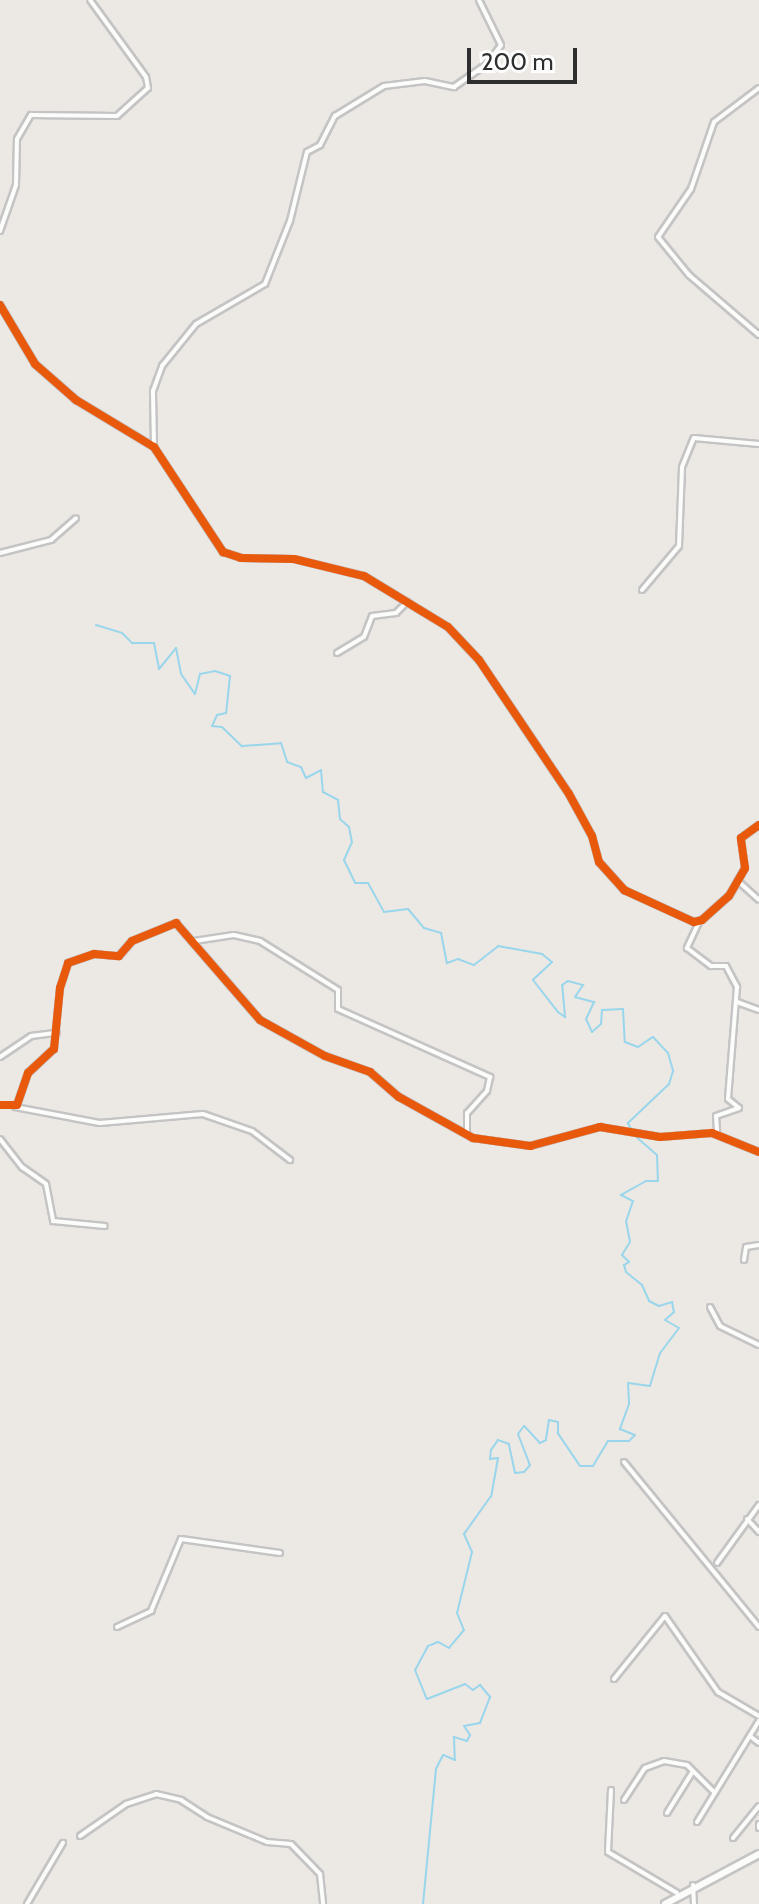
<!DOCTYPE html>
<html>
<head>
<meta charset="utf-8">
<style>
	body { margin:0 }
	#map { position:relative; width:759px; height:1904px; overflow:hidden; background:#ece8e4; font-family:Cabin,sans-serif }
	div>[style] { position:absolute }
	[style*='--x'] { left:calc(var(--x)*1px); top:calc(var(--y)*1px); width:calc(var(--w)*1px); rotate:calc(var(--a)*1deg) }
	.stream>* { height:2px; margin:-1px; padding:0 1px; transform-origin:1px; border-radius:1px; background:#99d6ec }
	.roads { filter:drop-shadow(2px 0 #c5c4c5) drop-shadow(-2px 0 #c5c4c5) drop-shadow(0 2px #c5c4c5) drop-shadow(0 -2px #c5c4c5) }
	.street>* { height:4px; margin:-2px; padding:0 2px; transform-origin:2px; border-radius:2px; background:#fcfcfb }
	.secondary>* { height:6px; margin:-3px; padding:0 3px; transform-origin:3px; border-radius:3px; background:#fcfcfb }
	.cycleway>* { height:8px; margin:-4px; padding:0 4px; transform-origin:4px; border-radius:4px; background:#e8590c }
	span { translate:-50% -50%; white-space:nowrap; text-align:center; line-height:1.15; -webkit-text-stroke:6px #fff; paint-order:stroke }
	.scale { position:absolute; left:467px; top:48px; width:110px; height:36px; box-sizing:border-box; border:4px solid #2e2e2e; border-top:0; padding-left:10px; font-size:24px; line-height:28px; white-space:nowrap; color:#2e2e2e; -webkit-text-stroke:6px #fff; paint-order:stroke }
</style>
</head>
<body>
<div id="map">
	<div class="stream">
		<i style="--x:96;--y:625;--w:27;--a:17"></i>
		<i style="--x:122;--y:633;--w:14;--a:45"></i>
		<i style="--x:132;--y:643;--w:22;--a:0"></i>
		<i style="--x:154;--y:643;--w:26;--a:79"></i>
		<i style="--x:159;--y:669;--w:27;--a:-51"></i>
		<i style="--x:176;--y:648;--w:26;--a:79"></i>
		<i style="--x:181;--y:674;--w:24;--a:55"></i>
		<i style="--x:195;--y:694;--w:21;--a:-76"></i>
		<i style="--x:200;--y:674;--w:15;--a:-11"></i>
		<i style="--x:215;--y:671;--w:16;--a:18"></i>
		<i style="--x:230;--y:676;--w:37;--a:96"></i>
		<i style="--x:226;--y:713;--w:9;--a:167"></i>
		<i style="--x:217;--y:715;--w:12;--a:114"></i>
		<i style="--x:212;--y:726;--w:10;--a:6"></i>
		<i style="--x:222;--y:727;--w:28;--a:44"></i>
		<i style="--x:242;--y:746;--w:39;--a:-4"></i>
		<i style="--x:281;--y:743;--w:20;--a:72"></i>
		<i style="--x:287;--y:762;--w:15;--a:20"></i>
		<i style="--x:301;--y:767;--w:12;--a:66"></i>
		<i style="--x:306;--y:778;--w:17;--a:-28"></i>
		<i style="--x:321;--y:770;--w:22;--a:85"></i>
		<i style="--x:323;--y:792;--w:17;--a:28"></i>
		<i style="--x:338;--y:800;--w:19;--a:84"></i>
		<i style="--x:340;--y:819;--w:12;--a:42"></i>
		<i style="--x:349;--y:827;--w:15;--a:79"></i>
		<i style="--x:352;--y:842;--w:20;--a:114"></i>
		<i style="--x:344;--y:860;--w:25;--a:64"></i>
		<i style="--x:355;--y:883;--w:13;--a:0"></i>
		<i style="--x:368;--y:883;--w:33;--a:61"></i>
		<i style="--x:384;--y:912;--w:24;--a:-7"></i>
		<i style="--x:408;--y:909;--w:25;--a:50"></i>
		<i style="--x:424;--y:928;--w:18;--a:16"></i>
		<i style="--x:441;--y:933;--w:31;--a:79"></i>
		<i style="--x:447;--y:963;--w:12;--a:-20"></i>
		<i style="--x:458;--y:959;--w:17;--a:21"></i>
		<i style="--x:474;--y:965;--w:31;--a:-38"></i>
		<i style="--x:498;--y:946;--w:45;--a:10.3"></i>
		<i style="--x:542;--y:954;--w:13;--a:39"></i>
		<i style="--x:552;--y:962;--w:26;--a:137"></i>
		<i style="--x:533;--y:980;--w:41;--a:52"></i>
		<i style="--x:558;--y:1012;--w:9;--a:36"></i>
		<i style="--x:565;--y:1017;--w:32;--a:-95"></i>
		<i style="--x:562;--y:985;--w:7;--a:-34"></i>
		<i style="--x:568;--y:981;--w:16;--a:15"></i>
		<i style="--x:583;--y:985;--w:14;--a:124"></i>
		<i style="--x:575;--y:997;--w:20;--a:15"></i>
		<i style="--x:594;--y:1002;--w:19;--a:115"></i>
		<i style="--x:586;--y:1019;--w:14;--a:65"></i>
		<i style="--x:592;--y:1032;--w:12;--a:-42"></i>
		<i style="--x:601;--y:1024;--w:14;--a:-86"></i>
		<i style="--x:602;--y:1010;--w:21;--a:-3"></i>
		<i style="--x:623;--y:1009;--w:33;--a:87"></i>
		<i style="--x:625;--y:1042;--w:14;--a:21"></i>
		<i style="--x:638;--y:1047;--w:18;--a:-34"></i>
		<i style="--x:653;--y:1037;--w:22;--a:47"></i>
		<i style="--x:668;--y:1053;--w:19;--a:74"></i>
		<i style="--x:673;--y:1071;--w:14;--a:107"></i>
		<i style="--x:669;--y:1084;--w:57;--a:136.4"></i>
		<i style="--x:628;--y:1123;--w:13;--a:63"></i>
		<i style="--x:634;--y:1135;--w:30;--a:41"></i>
		<i style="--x:657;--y:1155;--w:26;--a:88"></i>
		<i style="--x:658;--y:1181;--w:12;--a:180"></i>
		<i style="--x:646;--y:1181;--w:29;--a:151"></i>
		<i style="--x:621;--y:1195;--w:13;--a:27"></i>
		<i style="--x:633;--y:1201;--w:21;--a:109"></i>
		<i style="--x:626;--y:1221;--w:21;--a:79"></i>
		<i style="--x:630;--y:1242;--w:15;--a:122"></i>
		<i style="--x:622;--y:1255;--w:10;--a:45"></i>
		<i style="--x:629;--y:1262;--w:6;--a:149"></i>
		<i style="--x:624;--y:1265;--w:7;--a:74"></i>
		<i style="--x:626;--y:1272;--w:21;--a:39"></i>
		<i style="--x:642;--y:1285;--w:17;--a:66"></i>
		<i style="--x:649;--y:1301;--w:11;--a:27"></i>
		<i style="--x:659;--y:1306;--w:14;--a:-17"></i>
		<i style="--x:672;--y:1302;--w:10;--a:79"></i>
		<i style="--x:674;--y:1312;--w:12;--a:138"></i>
		<i style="--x:665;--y:1320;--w:16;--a:30"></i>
		<i style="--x:679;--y:1328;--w:31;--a:127"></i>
		<i style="--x:660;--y:1353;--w:34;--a:107"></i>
		<i style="--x:650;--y:1386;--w:22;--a:-172"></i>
		<i style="--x:628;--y:1383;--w:21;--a:87"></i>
		<i style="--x:629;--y:1404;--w:27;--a:110"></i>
		<i style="--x:620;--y:1429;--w:16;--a:22"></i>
		<i style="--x:635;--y:1435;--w:8;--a:135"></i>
		<i style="--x:629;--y:1441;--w:21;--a:180"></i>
		<i style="--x:608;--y:1441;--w:29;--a:121"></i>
		<i style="--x:593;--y:1466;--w:13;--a:180"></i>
		<i style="--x:580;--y:1466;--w:40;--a:-124"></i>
		<i style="--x:558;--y:1433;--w:11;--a:-90"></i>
		<i style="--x:558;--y:1422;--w:9;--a:-167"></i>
		<i style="--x:549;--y:1420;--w:20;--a:99"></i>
		<i style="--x:546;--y:1440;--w:7;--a:153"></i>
		<i style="--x:540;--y:1443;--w:23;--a:-133"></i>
		<i style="--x:524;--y:1426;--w:10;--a:127"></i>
		<i style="--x:518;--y:1434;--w:33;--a:69"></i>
		<i style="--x:530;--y:1465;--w:9;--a:131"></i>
		<i style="--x:524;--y:1472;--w:9;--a:174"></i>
		<i style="--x:515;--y:1473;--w:30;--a:-102"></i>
		<i style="--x:509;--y:1444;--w:12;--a:-160"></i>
		<i style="--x:498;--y:1440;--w:12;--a:125"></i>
		<i style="--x:491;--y:1450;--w:9;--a:96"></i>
		<i style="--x:490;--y:1459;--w:8;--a:-7"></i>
		<i style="--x:498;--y:1458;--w:39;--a:100"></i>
		<i style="--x:491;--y:1496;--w:47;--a:125.4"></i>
		<i style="--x:464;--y:1534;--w:20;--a:66"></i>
		<i style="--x:472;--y:1552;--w:63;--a:103.8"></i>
		<i style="--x:457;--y:1613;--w:18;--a:68"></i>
		<i style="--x:464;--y:1630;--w:23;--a:130"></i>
		<i style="--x:449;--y:1648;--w:13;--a:-151"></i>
		<i style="--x:438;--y:1642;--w:11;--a:158"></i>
		<i style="--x:428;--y:1646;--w:27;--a:118"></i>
		<i style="--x:415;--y:1670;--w:31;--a:68"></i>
		<i style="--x:427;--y:1699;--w:41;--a:-21.5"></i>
		<i style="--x:465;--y:1684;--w:10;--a:37"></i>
		<i style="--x:473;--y:1690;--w:9;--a:-36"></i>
		<i style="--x:480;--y:1685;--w:16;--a:50"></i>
		<i style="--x:490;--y:1697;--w:28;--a:111"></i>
		<i style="--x:480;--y:1723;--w:16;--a:169"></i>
		<i style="--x:464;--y:1726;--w:11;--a:56"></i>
		<i style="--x:470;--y:1735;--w:7;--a:117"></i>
		<i style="--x:467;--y:1741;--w:14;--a:-163"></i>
		<i style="--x:454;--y:1737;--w:23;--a:88"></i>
		<i style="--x:455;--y:1760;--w:13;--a:-157"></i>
		<i style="--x:443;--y:1755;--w:16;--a:117"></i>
		<i style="--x:436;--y:1769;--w:136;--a:95.5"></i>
	</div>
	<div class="roads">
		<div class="street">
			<i style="--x:759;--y:88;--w:56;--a:142.9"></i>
			<i style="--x:714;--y:122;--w:71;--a:108.9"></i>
			<i style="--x:691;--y:189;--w:58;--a:124.5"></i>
			<i style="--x:658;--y:237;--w:49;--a:50.8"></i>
			<i style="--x:689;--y:275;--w:92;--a:40.6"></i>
			<i style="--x:0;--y:231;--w:49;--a:-70.8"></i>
			<i style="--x:16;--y:185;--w:46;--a:-88.8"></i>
			<i style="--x:17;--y:139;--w:28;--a:-60"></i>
			<i style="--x:31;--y:115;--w:86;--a:0.7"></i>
			<i style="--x:117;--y:116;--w:42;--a:-42.1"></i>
			<i style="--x:148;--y:88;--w:11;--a:-100"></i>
			<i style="--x:146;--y:77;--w:95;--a:-126"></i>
			<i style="--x:0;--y:305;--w:69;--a:59.3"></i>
			<i style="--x:35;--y:364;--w:55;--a:41.3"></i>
			<i style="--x:76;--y:400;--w:91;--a:31.1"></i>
			<i style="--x:154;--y:447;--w:126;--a:56.7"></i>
			<i style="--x:223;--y:552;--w:19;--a:18"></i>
			<i style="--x:241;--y:558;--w:53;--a:1.1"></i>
			<i style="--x:294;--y:559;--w:72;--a:13.7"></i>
			<i style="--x:364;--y:576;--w:98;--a:31.3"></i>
			<i style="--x:448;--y:627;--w:45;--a:46.8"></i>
			<i style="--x:479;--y:660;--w:161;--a:56.1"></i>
			<i style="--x:569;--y:794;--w:48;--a:61.3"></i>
			<i style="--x:592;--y:836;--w:27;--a:75"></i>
			<i style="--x:599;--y:862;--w:38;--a:48"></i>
			<i style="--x:624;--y:890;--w:77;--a:24.6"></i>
			<i style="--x:694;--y:922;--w:8;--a:-14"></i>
			<i style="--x:702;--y:920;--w:36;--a:-42"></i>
			<i style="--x:729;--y:896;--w:32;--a:-60"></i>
			<i style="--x:745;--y:868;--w:30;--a:-98"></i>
			<i style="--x:741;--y:838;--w:22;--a:-36"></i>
			<i style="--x:154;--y:445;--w:54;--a:-91.1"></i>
			<i style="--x:153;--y:391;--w:27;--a:-70"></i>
			<i style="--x:162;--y:366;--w:54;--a:-51"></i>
			<i style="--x:196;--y:324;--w:80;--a:-30.1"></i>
			<i style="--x:265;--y:284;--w:68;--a:-68.4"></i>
			<i style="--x:290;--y:221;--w:71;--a:-76.2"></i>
			<i style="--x:307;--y:152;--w:15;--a:-28"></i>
			<i style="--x:320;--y:145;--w:33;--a:-63"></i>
			<i style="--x:335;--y:116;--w:57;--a:-31.5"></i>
			<i style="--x:384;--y:86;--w:41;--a:-7"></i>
			<i style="--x:425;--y:81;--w:30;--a:12"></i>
			<i style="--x:454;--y:87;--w:42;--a:-35.2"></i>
			<i style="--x:488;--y:63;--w:22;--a:-54"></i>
			<i style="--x:501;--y:45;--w:50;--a:-116.1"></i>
			<i style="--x:0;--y:553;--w:53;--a:-14.3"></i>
			<i style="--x:51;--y:540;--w:33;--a:-41"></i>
			<i style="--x:642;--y:590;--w:57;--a:-49.9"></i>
			<i style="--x:679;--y:546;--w:79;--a:-87.8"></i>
			<i style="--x:682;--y:467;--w:31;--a:-68"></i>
			<i style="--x:694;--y:438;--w:65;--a:5.3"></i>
			<i style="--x:337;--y:653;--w:31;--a:-31"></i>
			<i style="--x:364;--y:637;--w:22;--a:-69"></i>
			<i style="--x:372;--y:616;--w:24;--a:-7"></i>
			<i style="--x:396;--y:613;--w:16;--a:-45"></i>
			<i style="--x:738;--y:881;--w:28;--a:42"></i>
			<i style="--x:699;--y:922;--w:29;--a:115"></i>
			<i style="--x:687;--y:948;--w:30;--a:37"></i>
			<i style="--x:711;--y:966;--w:15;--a:0"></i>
			<i style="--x:726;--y:966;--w:24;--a:62"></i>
			<i style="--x:737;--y:987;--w:112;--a:94.6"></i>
			<i style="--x:728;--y:1099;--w:14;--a:39"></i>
			<i style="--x:739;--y:1108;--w:24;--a:161"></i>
			<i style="--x:716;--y:1116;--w:16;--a:86"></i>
			<i style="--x:194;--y:941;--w:40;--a:-8.5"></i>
			<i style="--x:234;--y:935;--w:27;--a:13"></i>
			<i style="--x:260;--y:941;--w:92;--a:32.1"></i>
			<i style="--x:338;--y:990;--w:19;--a:90"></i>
			<i style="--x:338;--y:1009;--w:167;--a:24.1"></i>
			<i style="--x:490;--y:1077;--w:14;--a:102"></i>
			<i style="--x:487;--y:1091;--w:30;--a:132"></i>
			<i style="--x:467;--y:1113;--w:20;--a:90"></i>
			<i style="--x:737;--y:1002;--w:23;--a:20"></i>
			<i style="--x:0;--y:1057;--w:37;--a:-34"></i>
			<i style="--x:31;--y:1036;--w:26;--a:-7"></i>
			<i style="--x:0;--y:1105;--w:17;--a:0"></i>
			<i style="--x:17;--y:1105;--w:34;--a:-71"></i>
			<i style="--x:28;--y:1073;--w:35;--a:-43"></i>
			<i style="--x:54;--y:1049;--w:61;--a:-84.4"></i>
			<i style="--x:60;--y:988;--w:26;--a:-72"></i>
			<i style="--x:68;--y:963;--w:28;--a:-19"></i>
			<i style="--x:94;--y:954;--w:25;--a:5"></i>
			<i style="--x:119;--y:956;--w:20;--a:-49"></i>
			<i style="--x:132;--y:941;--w:48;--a:-22.2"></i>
			<i style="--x:176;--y:923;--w:128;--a:49.1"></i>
			<i style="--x:260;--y:1020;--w:74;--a:29"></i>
			<i style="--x:325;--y:1056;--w:48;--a:19.6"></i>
			<i style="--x:370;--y:1072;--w:38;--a:41"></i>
			<i style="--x:399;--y:1097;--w:85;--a:29"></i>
			<i style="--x:473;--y:1138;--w:58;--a:8"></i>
			<i style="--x:530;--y:1146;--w:73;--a:-15.2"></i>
			<i style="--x:600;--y:1127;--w:61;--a:9.5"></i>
			<i style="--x:660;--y:1137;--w:52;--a:-4.4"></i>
			<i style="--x:712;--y:1133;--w:51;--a:22"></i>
			<i style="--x:15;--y:1107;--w:86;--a:10.7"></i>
			<i style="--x:100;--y:1123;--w:103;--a:-5"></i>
			<i style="--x:203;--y:1114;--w:52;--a:19.1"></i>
			<i style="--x:252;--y:1131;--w:48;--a:37.3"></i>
			<i style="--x:0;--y:1139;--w:36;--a:52"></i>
			<i style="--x:22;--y:1167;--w:29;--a:35"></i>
			<i style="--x:46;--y:1184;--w:38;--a:79"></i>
			<i style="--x:53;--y:1221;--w:52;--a:5.5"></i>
			<i style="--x:744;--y:1260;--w:13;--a:-81"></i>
			<i style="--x:746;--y:1247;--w:13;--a:-9"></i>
			<i style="--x:710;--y:1307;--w:21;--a:62"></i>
			<i style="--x:720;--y:1326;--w:43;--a:26"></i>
			<i style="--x:624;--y:1462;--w:213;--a:50.7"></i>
			<i style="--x:747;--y:1519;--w:18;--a:47"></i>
			<i style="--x:717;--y:1563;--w:72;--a:-54.1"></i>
			<i style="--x:117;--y:1627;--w:38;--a:-25"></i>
			<i style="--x:151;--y:1611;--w:78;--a:-67.4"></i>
			<i style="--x:181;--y:1539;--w:100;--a:8"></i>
			<i style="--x:614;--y:1679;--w:81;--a:-51"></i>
			<i style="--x:665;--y:1616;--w:93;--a:55.1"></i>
			<i style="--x:718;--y:1692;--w:48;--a:30.3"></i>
			<i style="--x:750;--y:1736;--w:11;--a:38"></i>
			<i style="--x:611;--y:1790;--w:62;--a:92.8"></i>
			<i style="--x:608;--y:1852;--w:80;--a:30.7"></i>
			<i style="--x:624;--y:1800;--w:38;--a:-57"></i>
			<i style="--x:645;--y:1768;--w:20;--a:-20"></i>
			<i style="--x:664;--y:1761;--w:23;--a:10"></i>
			<i style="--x:687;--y:1765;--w:38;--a:45"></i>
			<i style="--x:667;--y:1813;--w:49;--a:-58.2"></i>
			<i style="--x:697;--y:1822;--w:119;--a:-58.5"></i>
			<i style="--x:759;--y:1824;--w:4;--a:90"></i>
			<i style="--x:80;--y:1836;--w:56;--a:-34.8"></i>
			<i style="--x:126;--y:1804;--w:32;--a:-18"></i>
			<i style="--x:156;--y:1794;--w:26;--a:13"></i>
			<i style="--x:181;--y:1800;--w:31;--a:33"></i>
			<i style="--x:207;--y:1817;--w:65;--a:22.6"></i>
			<i style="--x:267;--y:1842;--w:24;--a:5"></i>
			<i style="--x:291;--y:1844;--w:42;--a:46"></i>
			<i style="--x:320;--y:1874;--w:30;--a:84"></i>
			<i style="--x:733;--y:1838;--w:41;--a:-50.9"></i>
			<i style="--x:693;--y:1885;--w:19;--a:87"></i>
			<i style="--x:27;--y:1904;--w:71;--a:-59.5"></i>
		</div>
		<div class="secondary">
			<i style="--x:665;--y:1904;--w:106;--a:-28"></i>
		</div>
	</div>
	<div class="cycleway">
		<i style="--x:0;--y:305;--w:69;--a:59.3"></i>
		<i style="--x:35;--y:364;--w:55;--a:41.3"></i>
		<i style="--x:76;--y:400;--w:91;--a:31.1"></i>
		<i style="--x:154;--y:447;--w:126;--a:56.7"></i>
		<i style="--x:223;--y:552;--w:19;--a:18"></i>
		<i style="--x:241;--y:558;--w:53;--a:1.1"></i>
		<i style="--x:294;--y:559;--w:72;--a:13.7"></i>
		<i style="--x:364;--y:576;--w:98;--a:31.3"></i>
		<i style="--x:448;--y:627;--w:45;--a:46.8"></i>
		<i style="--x:479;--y:660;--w:161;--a:56.1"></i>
		<i style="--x:569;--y:794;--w:48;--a:61.3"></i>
		<i style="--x:592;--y:836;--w:27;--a:75"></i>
		<i style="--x:599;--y:862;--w:38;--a:48"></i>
		<i style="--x:624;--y:890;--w:77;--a:24.6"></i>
		<i style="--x:694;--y:922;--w:8;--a:-14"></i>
		<i style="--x:702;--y:920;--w:36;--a:-42"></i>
		<i style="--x:729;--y:896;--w:32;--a:-60"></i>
		<i style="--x:745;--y:868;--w:30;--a:-98"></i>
		<i style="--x:741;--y:838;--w:22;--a:-36"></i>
		<i style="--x:0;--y:1105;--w:17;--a:0"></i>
		<i style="--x:17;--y:1105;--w:34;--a:-71"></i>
		<i style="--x:28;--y:1073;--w:35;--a:-43"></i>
		<i style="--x:54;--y:1049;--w:61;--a:-84.4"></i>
		<i style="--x:60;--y:988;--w:26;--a:-72"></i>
		<i style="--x:68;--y:963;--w:28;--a:-19"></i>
		<i style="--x:94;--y:954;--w:25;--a:5"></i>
		<i style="--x:119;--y:956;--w:20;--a:-49"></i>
		<i style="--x:132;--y:941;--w:48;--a:-22.2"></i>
		<i style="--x:176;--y:923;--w:128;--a:49.1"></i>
		<i style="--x:260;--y:1020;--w:74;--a:29"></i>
		<i style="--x:325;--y:1056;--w:48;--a:19.6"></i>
		<i style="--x:370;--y:1072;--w:38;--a:41"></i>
		<i style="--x:399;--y:1097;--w:85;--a:29"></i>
		<i style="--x:473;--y:1138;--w:58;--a:8"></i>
		<i style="--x:530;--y:1146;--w:73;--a:-15.2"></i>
		<i style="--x:600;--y:1127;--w:61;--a:9.5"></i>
		<i style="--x:660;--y:1137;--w:52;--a:-4.4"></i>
		<i style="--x:712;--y:1133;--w:51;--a:22"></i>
	</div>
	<div class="scale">200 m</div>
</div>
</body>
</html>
